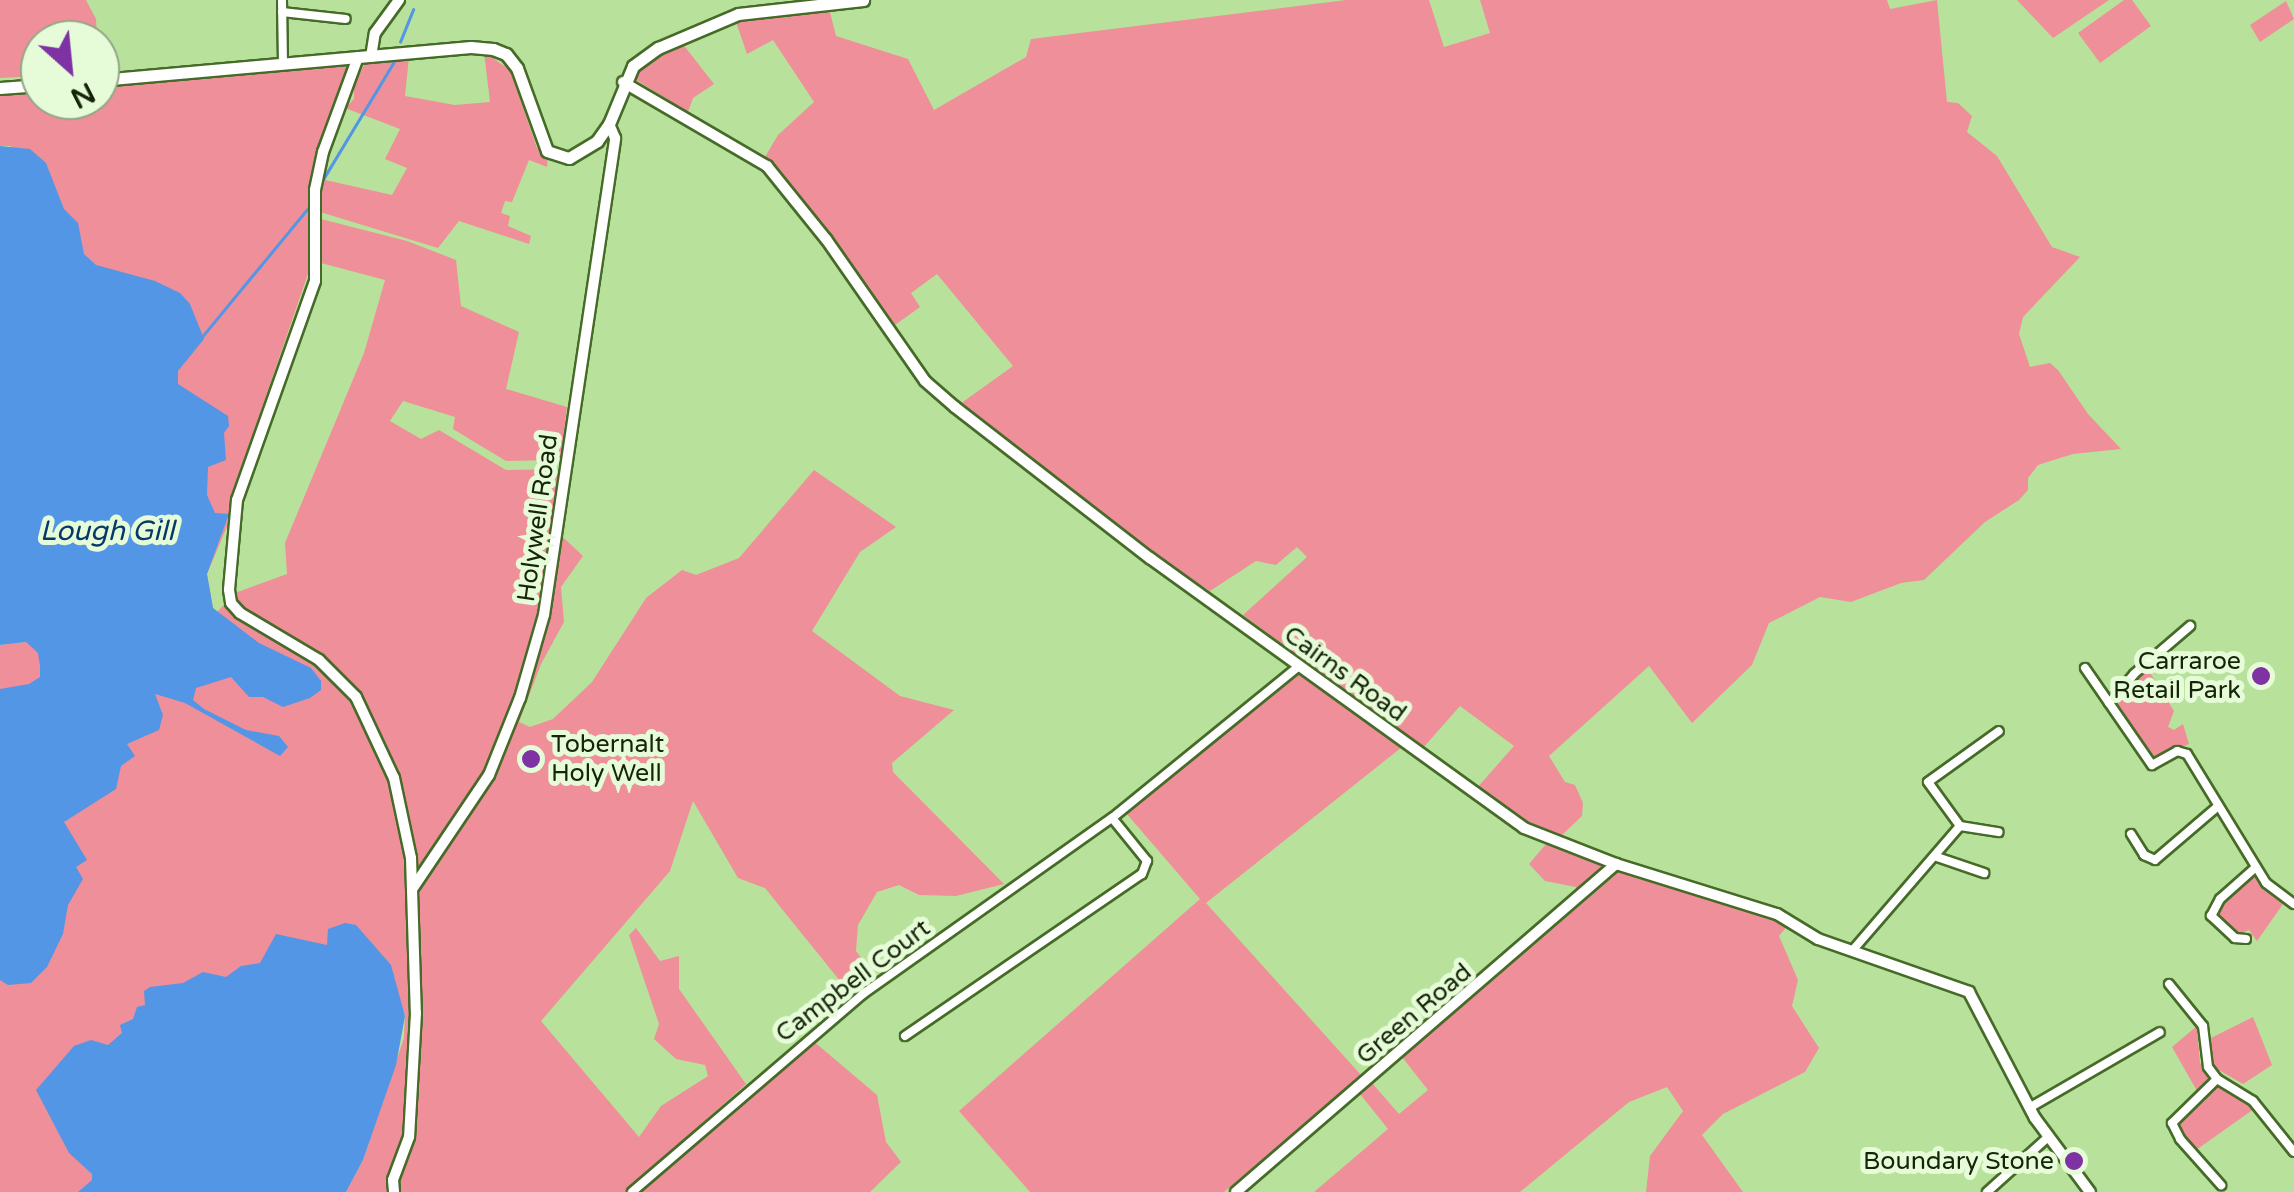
<!DOCTYPE html>
<html>
<head>
<meta charset="utf-8">
<style>
	body { margin:0 }
	#map { position:relative; width:2294px; height:1192px; overflow:hidden; background:#b8e29b; font-family:"Varela Round",sans-serif }
	div>[style] { position:absolute }
	[style*='--x'] { left:calc(var(--x)*1px); top:calc(var(--y)*1px); width:calc(var(--w)*1px); rotate:calc(var(--a)*1deg) }
	.green>* { inset:0; background:#ef8f99 }
	.water>* { inset:0; background:#5296e5 }
	.stream>* { height:2.5px; margin:-1.25px; padding:0 1.25px; transform-origin:1.25px; border-radius:1.25px; background:#5296e5 }
	.roads { filter:drop-shadow(2px 0 #466b28) drop-shadow(-2px 0 #466b28) drop-shadow(0 2px #466b28) drop-shadow(0 -2px #466b28) }
	.minor>* { height:8px; margin:-4px; padding:0 4px; transform-origin:4px; border-radius:4px; background:#fff }
	.tertiary>* { height:10px; margin:-5px; padding:0 5px; transform-origin:5px; border-radius:5px; background:#fff }
	.secondary>* { height:11px; margin:-5.5px; padding:0 5.5px; transform-origin:5.5px; border-radius:5.5px; background:#fff }
	.dots>* { width:28px; height:28px; translate:-50% -50%; box-sizing:border-box; border:5px solid #e6fcd9; border-radius:50% }
	span { translate:-50% -50%; white-space:nowrap; text-align:center; line-height:1.15; -webkit-text-stroke:10px #e6fcd9; paint-order:stroke }
	.street-label { font-size:25px; color:#162509 }
	.poi-label { font-size:25px; color:#162509 }
	.right { translate:-100% -50%; text-align:right }
	.left { translate:0 -50%; text-align:left }
	.water-label { font-size:28px; color:#06386a; font-style:italic }
	.north { position:absolute; left:20px; top:20px; width:100px; height:100px; box-sizing:border-box; background:#e6fcd9; border:2px solid #93a686; border-radius:50%; rotate:153deg; font-size:28px; font-weight:700; line-height:40px; text-align:center; color:#162509 }
	.north::after { content:''; display:block; margin:auto; width:35px; height:45px; background:#7f32a3; clip-path:polygon(50% 0,100% 100%,50% 72%,0 100%) }
</style>
</head>
<body>
<div id="map">
	<div class="green">
		<i style="clip-path:polygon(0 0,86px 0,96px 19px,97px 40px,40px 40px,40px 76px,0 78px)"></i>
		<i style="clip-path:polygon(1346px 0,1429px 0,1444px 47px,1490px 33px,1480px 0,1887px 0,1890px 9px,1937px 0,1947px 102px,1958px 103px,1972px 116px,1967px 132px,1997px 156px,2052px 247px,2080px 257px,2023px 317px,2019px 334px,2030px 367px,2050px 363px,2058px 370px,2088px 414px,2121px 449px,2073px 454px,2038px 465px,2028px 478px,2028px 490px,2019px 500px,1985px 522px,1924px 580px,1901px 583px,1851px 602px,1820px 597px,1769px 623px,1752px 665px,1692px 723px,1649px 666px,1549px 756px,1565px 782px,1575px 785px,1583px 803px,1582px 816px,1562px 835px,1527px 824px,1476px 789px,1514px 746px,1460px 706px,1423px 748px,1243px 615px,1307px 557px,1297px 547px,1276px 565px,1256px 561px,1210px 591px,1154px 556px,960px 404px,1013px 366px,937px 274px,911px 293px,920px 307px,895px 325px,765px 157px,778px 135px,814px 102px,773px 40px,747px 54px,735px 19px,829px 8px,836px 36px,908px 59px,934px 110px,1026px 57px,1031px 39px)"></i>
		<i style="clip-path:polygon(2017px 0,2109px 0,2053px 38px)"></i>
		<i style="clip-path:polygon(2124px 0,2132px 0,2151px 26px,2100px 63px,2078px 33px)"></i>
		<i style="clip-path:polygon(2286px 1px,2294px 19px,2260px 42px,2250px 25px)"></i>
		<i style="clip-path:polygon(682px 43px,714px 84px,693px 98px,688px 112px,633px 78px,658px 54px)"></i>
		<i style="clip-path:polygon(484px 52px,510px 70px,537px 148px,548px 158px,547px 167px,529px 160px,512px 202px,505px 201px,501px 213px,510px 216px,508px 226px,531px 236px,529px 244px,459px 221px,438px 248px,320px 212px,321px 179px,392px 195px,407px 168px,385px 159px,400px 129px,345px 108px,354px 99px,354px 85px,366px 61px,409px 57px,405px 96px,455px 105px,490px 102px)"></i>
		<i style="clip-path:polygon(350px 64px,311px 176px,311px 265px,242px 466px,228px 524px,207px 574px,213px 608px,217px 612px,235px 593px,287px 574px,285px 543px,364px 353px,385px 280px,321px 263px,321px 219px,407px 241px,456px 260px,461px 306px,519px 332px,506px 389px,567px 407px,561px 457px,553px 460px,506px 461px,453px 429px,455px 417px,403px 401px,390px 421px,421px 439px,439px 430px,506px 470px,556px 469px,559px 477px,552px 527px,583px 556px,561px 587px,564px 622px,541px 664px,519px 722px,530px 727px,553px 719px,592px 682px,646px 598px,682px 570px,696px 575px,739px 558px,814px 470px,896px 527px,860px 552px,812px 631px,900px 696px,954px 710px,892px 763px,893px 772px,1004px 884px,956px 896px,919px 895px,899px 885px,877px 892px,858px 925px,856px 951px,877px 978px,853px 997px,765px 888px,738px 878px,693px 801px,670px 871px,541px 1021px,639px 1137px,661px 1106px,708px 1076px,705px 1065px,676px 1059px,654px 1039px,659px 1024px,629px 935px,636px 928px,660px 961px,679px 956px,679px 989px,746px 1084px,661px 1160px,669px 1167px,812px 1040px,877px 1095px,886px 1142px,901px 1162px,870px 1192px,346px 1192px,363px 1160px,404px 1038px,405px 1015px,401px 1004px,78px 1192px,0 1192px,0 776px,11px 690px,0 689px,0 645px,26px 642px,11px 146px,0 146px,0 93px,40px 91px,40px 100px,100px 100px,100px 85px)"></i>
		<i style="clip-path:polygon(2149px 671px,2174px 711px,2168px 727px,2174px 730px,2183px 724px,2189px 744px,2156px 758px,2116px 707px,2139px 673px)"></i>
		<i style="clip-path:polygon(1301px 673px,1402px 747px,1206px 903px,1361px 1075px,1224px 1192px,1030px 1192px,959px 1111px,1200px 899px,1126px 813px)"></i>
		<i style="clip-path:polygon(1546px 844px,1563px 847px,1616px 864px,1577px 895px,1576px 887px,1545px 881px,1529px 864px)"></i>
		<i style="clip-path:polygon(1620px 871px,1777px 917px,1788px 925px,1779px 936px,1798px 980px,1792px 1006px,1819px 1048px,1805px 1072px,1723px 1114px,1702px 1135px,1743px 1192px,1646px 1192px,1650px 1156px,1683px 1111px,1667px 1087px,1629px 1102px,1520px 1192px,1314px 1192px,1388px 1129px,1360px 1094px,1372px 1083px,1399px 1114px,1428px 1090px,1402px 1057px)"></i>
		<i style="clip-path:polygon(2257px 877px,2283px 904px,2257px 941px,2249px 930px,2239px 934px,2214px 914px,2247px 878px)"></i>
		<i style="clip-path:polygon(2253px 1017px,2272px 1065px,2243px 1084px,2217px 1069px,2209px 1055px,2211px 1038px)"></i>
		<i style="clip-path:polygon(2197px 1026px,2200px 1063px,2208px 1078px,2197px 1091px,2172px 1047px)"></i>
		<i style="clip-path:polygon(2218px 1085px,2240px 1093px,2254px 1109px,2196px 1150px,2176px 1125px)"></i>
	</div>
	<div class="water">
		<i style="clip-path:polygon(0 146px,30px 149px,46px 163px,64px 209px,78px 223px,84px 254px,96px 265px,155px 281px,180px 293px,190px 304px,204px 339px,178px 371px,178px 384px,228px 416px,229px 426px,224px 433px,226px 460px,208px 467px,207px 495px,215px 513px,229px 514px,207px 574px,213px 608px,259px 643px,311px 668px,321px 681px,321px 690px,310px 698px,283px 707px,263px 697px,249px 697px,231px 677px,196px 688px,193px 700px,204px 709px,246px 730px,279px 736px,288px 747px,280px 756px,185px 703px,155px 694px,163px 715px,159px 730px,127px 744px,135px 756px,121px 766px,116px 789px,64px 822px,87px 860px,76px 867px,83px 879px,68px 905px,63px 934px,47px 967px,31px 983px,8px 985px,0 980px,0 689px,29px 684px,40px 677px,40px 666px,38px 653px,26px 642px,0 645px)"></i>
		<i style="clip-path:polygon(345px 923px,356px 925px,391px 965px,405px 1016px,396px 1065px,363px 1160px,346px 1192px,78px 1192px,92px 1180px,92px 1174px,69px 1153px,36px 1090px,74px 1046px,91px 1040px,108px 1045px,122px 1033px,120px 1025px,133px 1019px,137px 1007px,145px 1005px,144px 991px,150px 987px,183px 983px,203px 972px,226px 977px,241px 966px,260px 963px,276px 934px,327px 945px,328px 929px)"></i>
	</div>
	<div class="stream">
		<i style="--x:400;--y:42;--w:35;--a:-68"></i>
		<i style="--x:322;--y:181;--w:141;--a:-58.9"></i>
		<i style="--x:201;--y:338;--w:168;--a:-50.5"></i>
	</div>
	<div class="roads">
		<div class="minor">
			<i style="--x:282;--y:0;--w:64;--a:89.1"></i>
			<i style="--x:282;--y:12;--w:64;--a:6.2"></i>
			<i style="--x:2085;--y:668;--w:118;--a:55.4"></i>
			<i style="--x:2152;--y:765;--w:29;--a:-29"></i>
			<i style="--x:2177;--y:751;--w:10;--a:17"></i>
			<i style="--x:2187;--y:754;--w:151;--a:58.5"></i>
			<i style="--x:2266;--y:883;--w:35;--a:37"></i>
			<i style="--x:2109;--y:703;--w:38;--a:-49"></i>
			<i style="--x:2134;--y:674;--w:74;--a:-40.6"></i>
			<i style="--x:1960;--y:826;--w:54;--a:-126"></i>
			<i style="--x:1928;--y:782;--w:87;--a:-35.7"></i>
			<i style="--x:2131;--y:834;--w:25;--a:58"></i>
			<i style="--x:2144;--y:855;--w:12;--a:24"></i>
			<i style="--x:2155;--y:860;--w:82;--a:-40.5"></i>
			<i style="--x:1937;--y:857;--w:50;--a:18.8"></i>
			<i style="--x:2246;--y:939;--w:11;--a:-175"></i>
			<i style="--x:2235;--y:938;--w:33;--a:-137"></i>
			<i style="--x:2211;--y:916;--w:19;--a:-62"></i>
			<i style="--x:2220;--y:899;--w:48;--a:-41.6"></i>
			<i style="--x:1852;--y:951;--w:165;--a:-49.2"></i>
			<i style="--x:1960;--y:826;--w:39;--a:9"></i>
			<i style="--x:2169;--y:984;--w:54;--a:51"></i>
			<i style="--x:2203;--y:1026;--w:41;--a:83"></i>
			<i style="--x:2208;--y:1067;--w:15;--a:53"></i>
			<i style="--x:905;--y:1036;--w:287;--a:-34.4"></i>
			<i style="--x:1142;--y:874;--w:14;--a:-69"></i>
			<i style="--x:1147;--y:861;--w:55;--a:-129.1"></i>
			<i style="--x:2217;--y:1079;--w:63;--a:135.6"></i>
			<i style="--x:2172;--y:1123;--w:18;--a:63"></i>
			<i style="--x:2180;--y:1139;--w:62;--a:48.3"></i>
			<i style="--x:2217;--y:1079;--w:42;--a:31.4"></i>
			<i style="--x:2253;--y:1101;--w:65;--a:51.2"></i>
			<i style="--x:2029;--y:1108;--w:151;--a:-30.1"></i>
			<i style="--x:632;--y:1192;--w:304;--a:-40.6"></i>
			<i style="--x:863;--y:994;--w:305;--a:-35.3"></i>
			<i style="--x:1112;--y:818;--w:242;--a:-39.1"></i>
			<i style="--x:1987;--y:1192;--w:82;--a:-42"></i>
		</div>
		<div class="tertiary">
			<i style="--x:358;--y:57;--w:101;--a:110.2"></i>
			<i style="--x:323;--y:152;--w:39;--a:102"></i>
			<i style="--x:315;--y:190;--w:91;--a:90"></i>
			<i style="--x:315;--y:281;--w:232;--a:109.6"></i>
			<i style="--x:237;--y:500;--w:90;--a:95.1"></i>
			<i style="--x:229;--y:590;--w:13;--a:81"></i>
			<i style="--x:231;--y:603;--w:13;--a:48"></i>
			<i style="--x:240;--y:613;--w:92;--a:30.7"></i>
			<i style="--x:319;--y:660;--w:52;--a:45"></i>
			<i style="--x:356;--y:697;--w:89;--a:64.9"></i>
			<i style="--x:394;--y:778;--w:82;--a:78"></i>
			<i style="--x:411;--y:858;--w:155;--a:88.2"></i>
			<i style="--x:416;--y:1013;--w:124;--a:93.2"></i>
			<i style="--x:409;--y:1137;--w:46;--a:110.4"></i>
			<i style="--x:393;--y:1180;--w:12;--a:85"></i>
			<i style="--x:371;--y:57;--w:24;--a:-81"></i>
			<i style="--x:375;--y:33;--w:41;--a:-54"></i>
			<i style="--x:623;--y:82;--w:167;--a:30.3"></i>
			<i style="--x:767;--y:166;--w:94;--a:51.1"></i>
			<i style="--x:826;--y:239;--w:173;--a:55.1"></i>
			<i style="--x:925;--y:381;--w:40;--a:41"></i>
			<i style="--x:955;--y:407;--w:247;--a:37.8"></i>
			<i style="--x:1150;--y:558;--w:461;--a:35.8"></i>
			<i style="--x:1524;--y:828;--w:99;--a:21.4"></i>
			<i style="--x:1616;--y:864;--w:169;--a:17.3"></i>
			<i style="--x:1777;--y:914;--w:48;--a:31.4"></i>
			<i style="--x:1818;--y:939;--w:160;--a:19.3"></i>
			<i style="--x:1969;--y:992;--w:142;--a:62.4"></i>
			<i style="--x:2035;--y:1118;--w:92;--a:53.4"></i>
			<i style="--x:413;--y:888;--w:136;--a:-56.1"></i>
			<i style="--x:489;--y:775;--w:83;--a:-68.1"></i>
			<i style="--x:520;--y:698;--w:86;--a:-73.9"></i>
			<i style="--x:544;--y:615;--w:482;--a:-81.5"></i>
			<i style="--x:615;--y:138;--w:15;--a:-113"></i>
			<i style="--x:1236;--y:1192;--w:502;--a:-40.8"></i>
		</div>
		<div class="secondary">
			<i style="--x:100;--y:80;--w:372;--a:-5.1"></i>
			<i style="--x:471;--y:47;--w:22;--a:5"></i>
			<i style="--x:493;--y:49;--w:14;--a:21"></i>
			<i style="--x:506;--y:54;--w:18;--a:52"></i>
			<i style="--x:517;--y:68;--w:88;--a:70.1"></i>
			<i style="--x:547;--y:151;--w:23;--a:18"></i>
			<i style="--x:569;--y:158;--w:33;--a:-31"></i>
			<i style="--x:597;--y:141;--w:21;--a:-55"></i>
			<i style="--x:609;--y:124;--w:63;--a:-67.5"></i>
			<i style="--x:633;--y:66;--w:31;--a:-36"></i>
			<i style="--x:658;--y:48;--w:87;--a:-23"></i>
			<i style="--x:738;--y:14;--w:126;--a:-6.4"></i>
			<i style="--x:0;--y:88;--w:40;--a:-4.3"></i>
		</div>
	</div>
	<div class="dots">
		<i style="left:2261px;top:676px;background:#7f32a3"></i>
		<i style="left:531px;top:759px;background:#7f32a3"></i>
		<i style="left:2074px;top:1161px;background:#7f32a3"></i>
	</div>
	<div class="street-label">
		<span style="left:538px;top:518px;rotate:-82deg">Holywell Road</span>
		<span style="left:1345px;top:674px;rotate:36deg">Cairns Road</span>
		<span style="left:853px;top:981px;rotate:-37deg">Campbell Court</span>
		<span style="left:1414px;top:1014px;rotate:-40deg">Green Road</span>
	</div>
	<div class="poi-label">
		<span class="right" style="left:2241px;top:676px">Carraroe<br>Retail Park</span>
		<span class="left" style="left:551px;top:759px">Tobernalt<br>Holy Well</span>
		<span class="right" style="left:2054px;top:1161px">Boundary Stone</span>
	</div>
	<div class="water-label">
		<span style="left:107px;top:531px">Lough Gill</span>
	</div>
	<div class="north">N</div>
</div>
</body>
</html>
